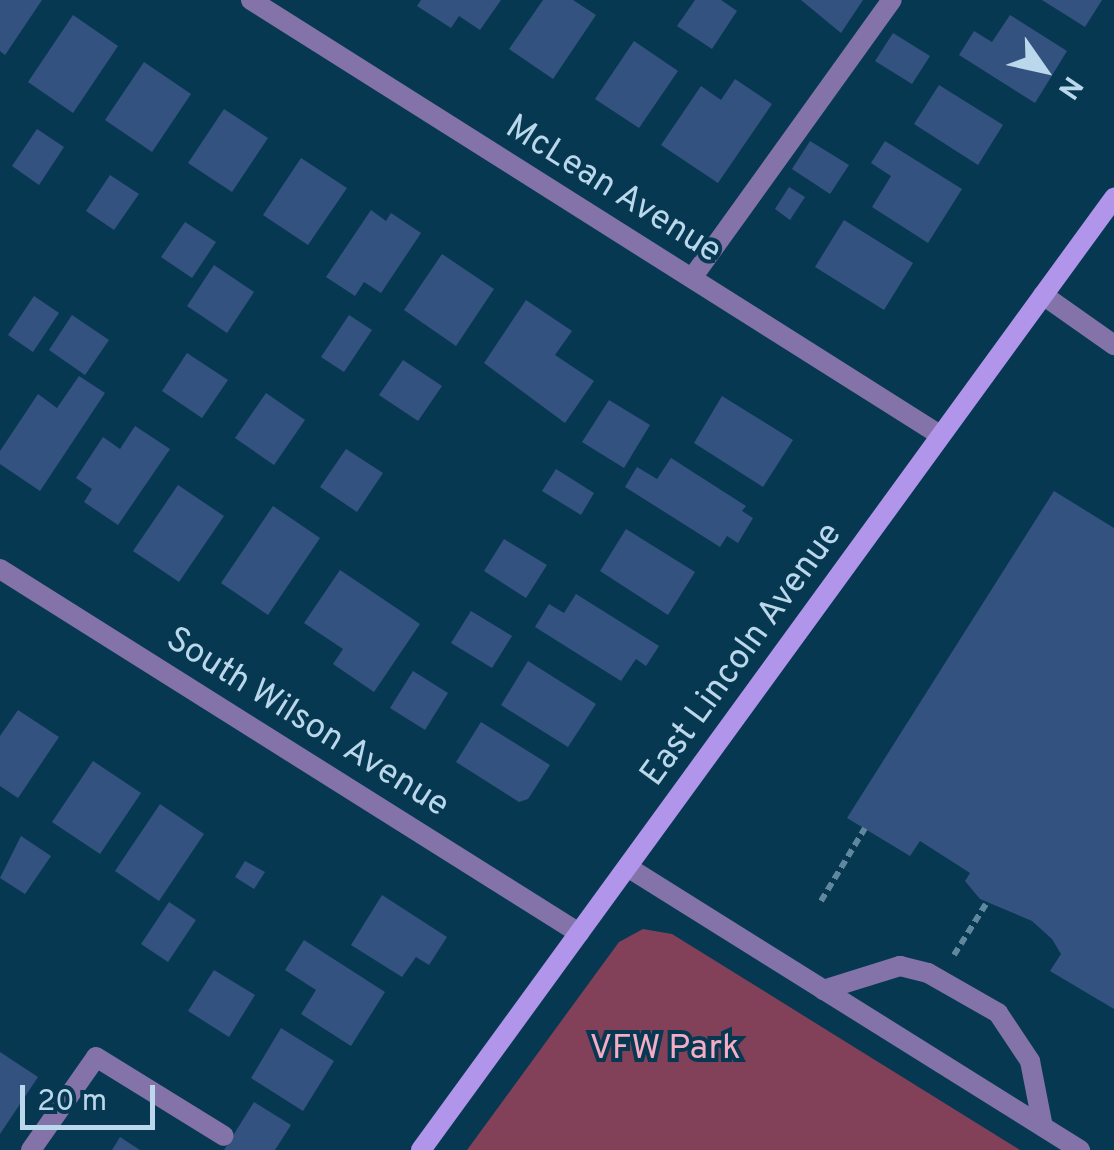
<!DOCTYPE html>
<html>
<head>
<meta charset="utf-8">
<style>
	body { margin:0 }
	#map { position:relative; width:1114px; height:1150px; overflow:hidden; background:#073851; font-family:Overpass,sans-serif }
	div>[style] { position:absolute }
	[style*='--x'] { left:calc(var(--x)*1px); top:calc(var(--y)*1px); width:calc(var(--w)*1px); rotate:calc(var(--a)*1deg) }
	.green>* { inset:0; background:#824159 }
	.building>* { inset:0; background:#34527f }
	.path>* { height:6px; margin-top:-3px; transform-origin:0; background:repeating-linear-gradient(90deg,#60879e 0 8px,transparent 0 13px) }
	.lane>* { height:20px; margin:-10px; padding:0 10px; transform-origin:10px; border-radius:10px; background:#8373a8 }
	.street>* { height:20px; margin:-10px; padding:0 10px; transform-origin:10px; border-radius:10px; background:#8373a8 }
	.secondary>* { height:20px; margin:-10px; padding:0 10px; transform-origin:10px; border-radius:10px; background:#b195ea }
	span { translate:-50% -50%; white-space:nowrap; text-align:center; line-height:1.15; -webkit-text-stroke:8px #073851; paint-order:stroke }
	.street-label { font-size:35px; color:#bad7eb }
	.park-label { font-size:35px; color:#f5acc4 }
	.north { position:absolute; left:994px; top:20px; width:100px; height:100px; -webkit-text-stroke:8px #073851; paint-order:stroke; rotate:124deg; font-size:28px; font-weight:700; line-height:40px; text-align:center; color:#bad7eb }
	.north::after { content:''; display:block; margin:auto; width:35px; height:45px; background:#bad7eb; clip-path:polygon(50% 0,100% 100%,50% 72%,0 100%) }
	.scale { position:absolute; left:20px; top:1085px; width:135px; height:45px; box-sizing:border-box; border:5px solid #bad7eb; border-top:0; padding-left:12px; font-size:30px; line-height:35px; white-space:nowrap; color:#bad7eb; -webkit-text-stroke:8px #073851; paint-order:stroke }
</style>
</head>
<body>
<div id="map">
	<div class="green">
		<i style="clip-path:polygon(643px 929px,672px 934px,1020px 1150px,467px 1150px,619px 942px)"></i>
	</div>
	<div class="building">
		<i style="clip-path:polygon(0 0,42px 0,5px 55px,0 51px)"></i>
		<i style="clip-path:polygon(421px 0,501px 0,480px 30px,459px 16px,451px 28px,417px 6px)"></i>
		<i style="clip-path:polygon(543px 0,573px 0,596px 15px,553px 79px,509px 49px)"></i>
		<i style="clip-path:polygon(695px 0,721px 0,737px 11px,712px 49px,677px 26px)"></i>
		<i style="clip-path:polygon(801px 0,863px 0,841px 33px)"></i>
		<i style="clip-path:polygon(1042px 0,1102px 0,1085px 27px)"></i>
		<i style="clip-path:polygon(73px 15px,118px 46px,73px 113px,28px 82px)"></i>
		<i style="clip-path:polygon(1010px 15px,1067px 51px,1035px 103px,959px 55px,974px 31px,992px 42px)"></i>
		<i style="clip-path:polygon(893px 33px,930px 56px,912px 84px,875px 61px)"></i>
		<i style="clip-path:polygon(634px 41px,678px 71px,639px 128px,595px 99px)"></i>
		<i style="clip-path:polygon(144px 62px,191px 94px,152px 152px,105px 120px)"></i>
		<i style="clip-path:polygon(735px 79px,772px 104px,718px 183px,661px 145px,701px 86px,721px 100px)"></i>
		<i style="clip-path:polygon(939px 85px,1003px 125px,978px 165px,914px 124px)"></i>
		<i style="clip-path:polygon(224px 109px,268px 138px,232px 192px,188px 163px)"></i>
		<i style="clip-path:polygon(37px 129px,64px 147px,39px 185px,12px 166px)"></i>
		<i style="clip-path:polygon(810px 141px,849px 165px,830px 194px,792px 169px)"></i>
		<i style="clip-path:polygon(885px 141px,962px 189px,928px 243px,872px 207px,891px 176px,871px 163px)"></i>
		<i style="clip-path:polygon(301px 158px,347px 188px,308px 245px,263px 215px)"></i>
		<i style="clip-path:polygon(110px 175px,139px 194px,114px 230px,86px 211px)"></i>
		<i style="clip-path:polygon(789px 187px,805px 197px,790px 220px,775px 209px)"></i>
		<i style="clip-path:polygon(371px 210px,386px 221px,391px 213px,421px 233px,381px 293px,364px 282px,355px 296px,326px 277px)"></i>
		<i style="clip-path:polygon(844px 220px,913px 263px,884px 310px,815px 267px)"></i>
		<i style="clip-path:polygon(185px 222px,216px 242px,192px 278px,161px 257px)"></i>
		<i style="clip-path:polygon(442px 254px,494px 289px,456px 346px,404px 310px)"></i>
		<i style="clip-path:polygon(214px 265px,254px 292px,227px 333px,187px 306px)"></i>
		<i style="clip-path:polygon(34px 296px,59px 313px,33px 352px,8px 335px)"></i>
		<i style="clip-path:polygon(526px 300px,572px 331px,555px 355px,594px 381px,565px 423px,484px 363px)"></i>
		<i style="clip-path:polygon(72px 315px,109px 340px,85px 375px,49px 350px)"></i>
		<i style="clip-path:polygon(349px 315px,372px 330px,344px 372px,321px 357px)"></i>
		<i style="clip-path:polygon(187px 353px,228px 380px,202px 418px,162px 391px)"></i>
		<i style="clip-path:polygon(403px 360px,442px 386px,418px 421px,379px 395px)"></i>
		<i style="clip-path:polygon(79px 376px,105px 393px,40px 491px,0 464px,0 451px,38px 394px,57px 408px)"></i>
		<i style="clip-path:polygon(266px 393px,305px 420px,274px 465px,235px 438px)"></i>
		<i style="clip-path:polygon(722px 396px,793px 440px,763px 487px,694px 443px)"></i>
		<i style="clip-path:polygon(609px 400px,650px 425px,624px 468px,582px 442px)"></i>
		<i style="clip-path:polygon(135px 426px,170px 449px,118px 525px,84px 502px,92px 489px,76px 478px,103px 437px,120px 449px)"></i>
		<i style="clip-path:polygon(346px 449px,383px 473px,357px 512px,320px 487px)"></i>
		<i style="clip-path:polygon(671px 458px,746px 506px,742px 511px,753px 518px,738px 543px,727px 536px,720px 547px,625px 487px,637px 467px,657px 479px)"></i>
		<i style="clip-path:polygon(556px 469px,594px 493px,581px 515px,542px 491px)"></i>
		<i style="clip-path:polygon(178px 485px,224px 516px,179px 582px,133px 551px)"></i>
		<i style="clip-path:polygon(1054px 491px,1114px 528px,1114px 1009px,1050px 971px,1061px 954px,1052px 939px,1032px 921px,980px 899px,965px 881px,970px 873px,920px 841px,910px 856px,847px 818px)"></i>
		<i style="clip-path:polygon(273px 506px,320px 538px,268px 615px,221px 583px)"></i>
		<i style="clip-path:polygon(626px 529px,695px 572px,668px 615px,600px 571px)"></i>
		<i style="clip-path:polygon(504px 539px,547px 565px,526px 598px,484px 571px)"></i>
		<i style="clip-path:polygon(340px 570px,420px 624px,374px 692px,333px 664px,343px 649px,304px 623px)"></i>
		<i style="clip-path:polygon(576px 594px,659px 646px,646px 666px,636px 659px,621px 681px,535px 627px,549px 604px,564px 613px)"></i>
		<i style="clip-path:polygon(471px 611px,512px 636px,492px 668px,451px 643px)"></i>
		<i style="clip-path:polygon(528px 661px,596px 704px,568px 747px,501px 705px)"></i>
		<i style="clip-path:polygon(413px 671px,448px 693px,425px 730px,390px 708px)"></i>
		<i style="clip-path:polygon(18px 710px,59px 737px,18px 798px,0 786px,0 736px)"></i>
		<i style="clip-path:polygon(481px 722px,550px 765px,528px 799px,519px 802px,456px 762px)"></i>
		<i style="clip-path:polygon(93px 761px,141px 793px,100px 854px,52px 822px)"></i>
		<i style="clip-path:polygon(160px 804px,204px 834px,159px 901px,115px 871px)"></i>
		<i style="clip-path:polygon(21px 836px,51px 856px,25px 894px,0 878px)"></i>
		<i style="clip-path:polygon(245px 861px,265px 872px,254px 889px,235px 877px)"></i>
		<i style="clip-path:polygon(382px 895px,447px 937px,429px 965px,416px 957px,402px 977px,351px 945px)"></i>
		<i style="clip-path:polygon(169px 902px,196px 920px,168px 962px,141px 944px)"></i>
		<i style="clip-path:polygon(304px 940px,385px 992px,351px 1046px,301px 1014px,316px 990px,285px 970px)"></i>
		<i style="clip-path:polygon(214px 970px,255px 995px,229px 1037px,188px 1011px)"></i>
		<i style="clip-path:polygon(281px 1028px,334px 1061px,303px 1111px,251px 1078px)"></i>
		<i style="clip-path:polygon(0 1052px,38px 1077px,0 1134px)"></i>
		<i style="clip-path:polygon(254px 1102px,291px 1125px,275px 1150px,224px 1150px)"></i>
		<i style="clip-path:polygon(120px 1137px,140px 1150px,112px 1150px)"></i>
	</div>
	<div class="path">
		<i style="--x:821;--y:901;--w:85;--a:-58.9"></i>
		<i style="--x:954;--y:955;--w:60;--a:-57.9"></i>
	</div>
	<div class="lane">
		<i style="--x:692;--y:278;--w:342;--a:-54.3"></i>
		<i style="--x:823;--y:990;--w:81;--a:-17.3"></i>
		<i style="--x:900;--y:966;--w:29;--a:14"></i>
		<i style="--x:928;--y:973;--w:81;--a:29.7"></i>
		<i style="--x:998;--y:1013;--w:58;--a:56.3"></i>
		<i style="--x:1030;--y:1061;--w:67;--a:78.9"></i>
		<i style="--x:31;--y:1150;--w:113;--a:-55"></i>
		<i style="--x:96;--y:1057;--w:150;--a:31.7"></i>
	</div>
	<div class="street">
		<i style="--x:251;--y:0;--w:815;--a:32.27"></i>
		<i style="--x:1043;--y:295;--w:87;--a:35.2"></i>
		<i style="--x:0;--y:569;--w:684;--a:32.16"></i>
		<i style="--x:629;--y:868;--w:532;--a:32.02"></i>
	</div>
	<div class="secondary">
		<i style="--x:421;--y:1150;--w:1178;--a:-53.95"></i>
	</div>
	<div class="street-label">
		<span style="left:613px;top:190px;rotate:32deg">McLean Avenue</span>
		<span style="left:742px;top:655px;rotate:-54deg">East Lincoln Avenue</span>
		<span style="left:307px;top:723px;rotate:32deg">South Wilson Avenue</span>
	</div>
	<div class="park-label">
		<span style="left:665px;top:1049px">VFW Park</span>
	</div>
	<div class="north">N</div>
	<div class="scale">20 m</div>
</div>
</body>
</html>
